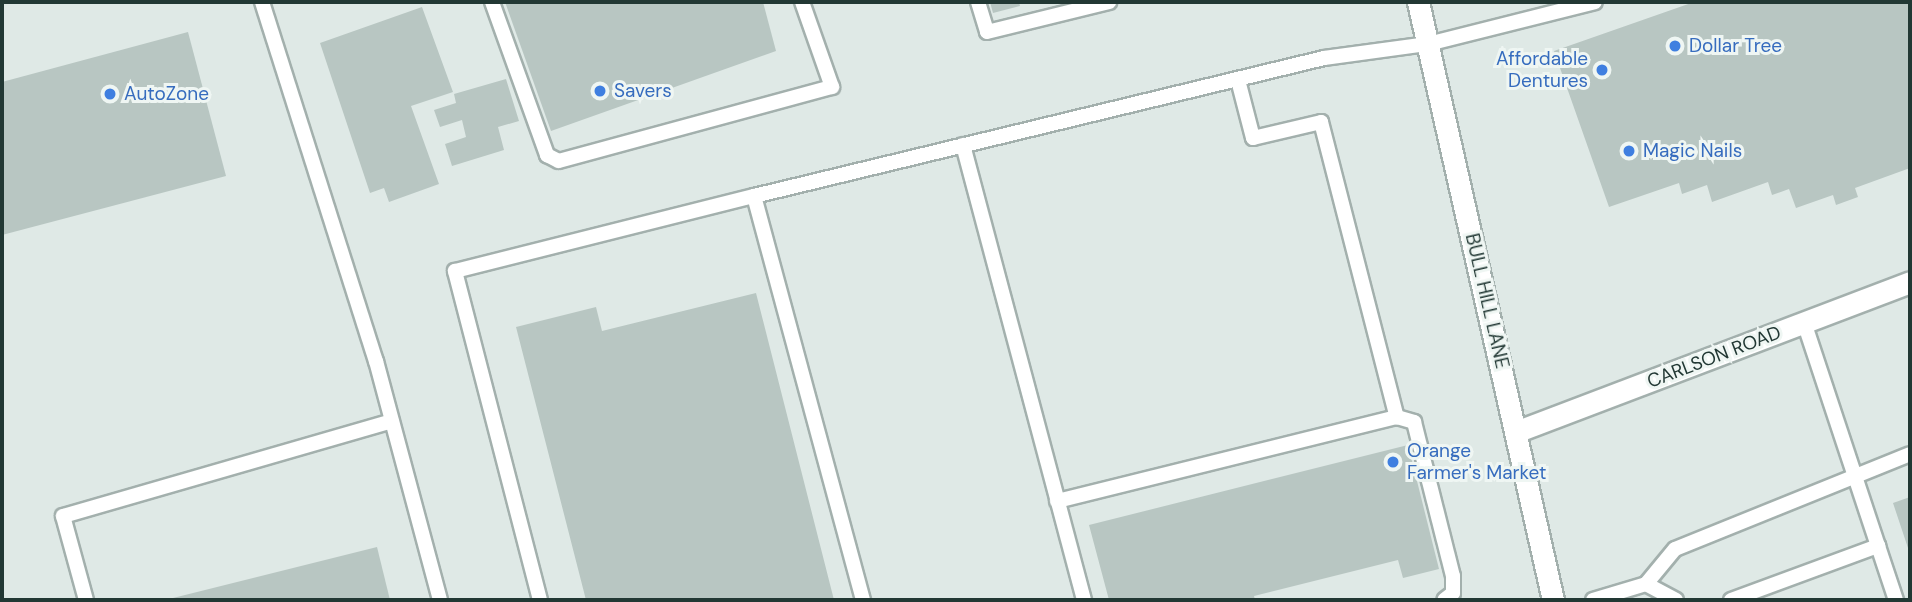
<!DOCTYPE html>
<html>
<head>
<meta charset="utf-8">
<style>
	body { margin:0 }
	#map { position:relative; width:1912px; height:602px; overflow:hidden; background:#dfe9e6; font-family:"DM Sans",sans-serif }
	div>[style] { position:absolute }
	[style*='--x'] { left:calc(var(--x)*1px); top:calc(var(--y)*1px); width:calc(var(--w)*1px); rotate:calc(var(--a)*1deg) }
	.building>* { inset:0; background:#b8c6c2 }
	.roads { filter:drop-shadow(2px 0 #a3b0ad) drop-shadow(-2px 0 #a3b0ad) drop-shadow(0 2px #a3b0ad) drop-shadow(0 -2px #a3b0ad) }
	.lane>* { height:14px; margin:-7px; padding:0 7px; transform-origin:7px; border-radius:7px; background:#fff }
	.street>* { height:21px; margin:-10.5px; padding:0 10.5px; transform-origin:10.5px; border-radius:10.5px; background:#fff }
	.secondary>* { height:21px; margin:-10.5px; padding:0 10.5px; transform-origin:10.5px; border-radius:10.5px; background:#fff }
	.dots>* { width:19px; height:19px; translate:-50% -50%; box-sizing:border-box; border:4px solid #eff6f3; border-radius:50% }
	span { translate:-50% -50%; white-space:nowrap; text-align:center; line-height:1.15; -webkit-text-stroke:6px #eff6f3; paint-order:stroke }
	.shop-label { font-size:19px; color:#366cbe }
	.left { translate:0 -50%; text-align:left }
	.right { translate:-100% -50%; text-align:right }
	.street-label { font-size:19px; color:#223834 }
	.frame { position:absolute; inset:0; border:4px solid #223834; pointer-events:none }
</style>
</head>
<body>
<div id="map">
	<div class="building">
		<i style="clip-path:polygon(505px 2px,763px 2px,776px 51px,551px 131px)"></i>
		<i style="clip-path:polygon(990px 2px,1019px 2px,1020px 6px,993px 13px)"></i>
		<i style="clip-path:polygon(1694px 2px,1910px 2px,1910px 168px,1855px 188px,1858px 197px,1836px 205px,1833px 195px,1796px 208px,1789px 189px,1772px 195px,1768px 182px,1712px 202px,1707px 185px,1682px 194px,1679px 183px,1609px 207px,1554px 51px)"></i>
		<i style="clip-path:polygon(422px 7px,453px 92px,411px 106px,439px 184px,389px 202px,384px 188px,370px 193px,320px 43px)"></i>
		<i style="clip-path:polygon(188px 32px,226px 176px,2px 235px,2px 82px)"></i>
		<i style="clip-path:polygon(506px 79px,519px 121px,498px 127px,504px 150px,452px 166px,445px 144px,466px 137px,462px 120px,440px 127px,434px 110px,456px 103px,454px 94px)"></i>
		<i style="clip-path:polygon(756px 293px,834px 600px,586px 600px,516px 327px,596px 307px,602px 331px)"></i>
		<i style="clip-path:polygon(1408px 445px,1439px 569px,1403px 578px,1398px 560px,1254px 596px,1255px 600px,1109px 600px,1089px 525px)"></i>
		<i style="clip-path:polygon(1910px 497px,1910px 554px,1893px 503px)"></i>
		<i style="clip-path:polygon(377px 547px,390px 600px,169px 600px,169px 599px)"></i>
	</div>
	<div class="roads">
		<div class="lane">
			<i style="--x:262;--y:2;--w:377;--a:72.4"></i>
			<i style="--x:376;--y:361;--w:247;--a:75"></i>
			<i style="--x:492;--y:2;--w:163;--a:70.2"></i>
			<i style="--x:547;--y:155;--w:13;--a:27"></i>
			<i style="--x:559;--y:161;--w:283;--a:-15.2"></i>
			<i style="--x:832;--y:87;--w:90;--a:-109.4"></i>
			<i style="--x:978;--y:2;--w:31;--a:73"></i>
			<i style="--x:987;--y:32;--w:126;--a:-13.8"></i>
			<i style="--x:1238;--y:80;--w:60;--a:75.5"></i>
			<i style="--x:1253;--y:138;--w:70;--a:-13.2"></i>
			<i style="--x:1321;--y:122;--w:305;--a:75.6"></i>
			<i style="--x:1397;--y:417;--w:18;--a:16"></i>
			<i style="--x:1414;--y:422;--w:159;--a:75.8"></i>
			<i style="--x:1453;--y:576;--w:17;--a:90"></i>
			<i style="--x:1453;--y:593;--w:11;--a:142"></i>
			<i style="--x:963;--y:145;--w:471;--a:75.1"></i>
			<i style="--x:1057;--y:501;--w:350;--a:-13.9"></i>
			<i style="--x:1878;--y:546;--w:57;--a:71.6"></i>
			<i style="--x:1646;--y:584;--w:34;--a:28"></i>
			<i style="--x:86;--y:600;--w:87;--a:-105.3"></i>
			<i style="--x:63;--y:516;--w:342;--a:-16.1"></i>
			<i style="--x:540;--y:600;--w:340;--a:-104.5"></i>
			<i style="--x:455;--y:271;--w:308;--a:-14.1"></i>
			<i style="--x:863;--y:600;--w:418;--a:-105.1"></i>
			<i style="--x:754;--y:196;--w:586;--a:-13.61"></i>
			<i style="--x:1324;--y:58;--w:105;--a:-7.7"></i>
			<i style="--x:1428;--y:44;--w:172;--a:-14.1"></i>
			<i style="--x:1593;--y:600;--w:55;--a:-16.8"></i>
			<i style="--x:1646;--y:584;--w:45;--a:-50.4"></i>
			<i style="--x:1675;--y:549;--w:253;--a:-22"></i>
			<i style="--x:1731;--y:600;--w:157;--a:-20.2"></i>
			<i style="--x:1878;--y:546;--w:236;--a:-108.3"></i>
		</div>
		<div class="street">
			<i style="--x:1518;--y:431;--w:419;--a:-20.8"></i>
		</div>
		<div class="secondary">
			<i style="--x:1418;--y:2;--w:613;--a:77.28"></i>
		</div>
	</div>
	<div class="dots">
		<i style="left:1675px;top:46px;background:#3f7fe0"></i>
		<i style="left:1602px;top:70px;background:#3f7fe0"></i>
		<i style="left:600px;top:91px;background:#3f7fe0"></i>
		<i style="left:110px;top:94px;background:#3f7fe0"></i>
		<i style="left:1629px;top:151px;background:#3f7fe0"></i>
		<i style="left:1393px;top:462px;background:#3f7fe0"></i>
	</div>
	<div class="shop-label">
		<span class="left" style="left:1689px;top:46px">Dollar Tree</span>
		<span class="right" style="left:1588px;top:70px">Affordable<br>Dentures</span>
		<span class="left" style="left:614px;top:91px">Savers</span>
		<span class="left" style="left:124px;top:94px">AutoZone</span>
		<span class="left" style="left:1643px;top:151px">Magic Nails</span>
		<span class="left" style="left:1407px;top:462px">Orange<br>Farmer's Market</span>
	</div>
	<div class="street-label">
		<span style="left:1487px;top:301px;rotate:77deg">BULL HILL LANE</span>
		<span style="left:1714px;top:357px;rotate:-21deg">CARLSON ROAD</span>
	</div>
	<div class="frame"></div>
</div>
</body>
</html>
